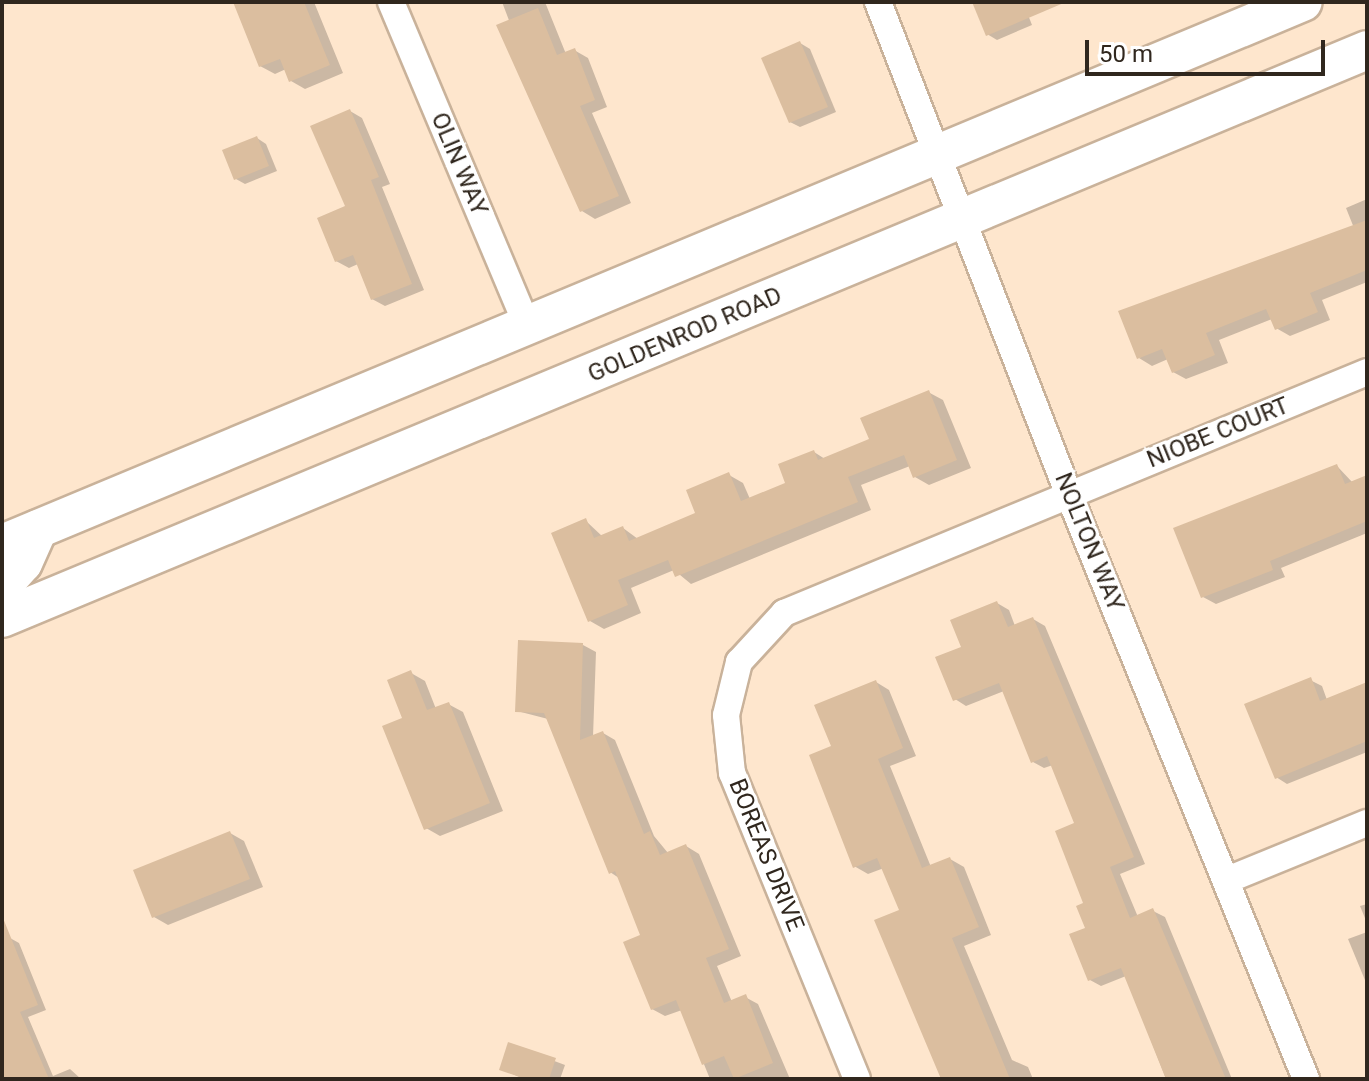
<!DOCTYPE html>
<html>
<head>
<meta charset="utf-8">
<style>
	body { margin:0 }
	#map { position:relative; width:1369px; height:1081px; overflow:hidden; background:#fee6cd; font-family:Roboto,sans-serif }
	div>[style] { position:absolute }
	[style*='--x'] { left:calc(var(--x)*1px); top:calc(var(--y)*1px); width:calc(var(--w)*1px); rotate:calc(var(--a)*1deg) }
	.shadow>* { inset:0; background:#0003 }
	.building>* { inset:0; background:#dbbe9f }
	.roads { filter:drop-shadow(2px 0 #c9b29a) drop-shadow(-2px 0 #c9b29a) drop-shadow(0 2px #c9b29a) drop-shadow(0 -2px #c9b29a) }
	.minor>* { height:26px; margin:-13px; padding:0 13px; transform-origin:13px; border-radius:13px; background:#fff }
	.secondary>* { height:38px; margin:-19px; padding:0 19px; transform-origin:19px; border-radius:19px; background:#fff }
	span { translate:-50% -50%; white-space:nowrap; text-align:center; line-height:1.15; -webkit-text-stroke:6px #fff; paint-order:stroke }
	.street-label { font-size:24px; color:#30271e }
	.frame { position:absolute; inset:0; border:4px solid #30271e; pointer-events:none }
	.scale { position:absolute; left:1085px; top:40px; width:240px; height:36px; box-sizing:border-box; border:4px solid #30271e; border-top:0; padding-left:10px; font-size:24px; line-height:28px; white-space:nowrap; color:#30271e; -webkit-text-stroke:6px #fff; paint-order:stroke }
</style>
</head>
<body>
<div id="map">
	<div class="shadow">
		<i style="clip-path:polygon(235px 2px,314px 2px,343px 73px,305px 89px,291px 81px,286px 69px,275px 74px,260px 66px)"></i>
		<i style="clip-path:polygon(502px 2px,545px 2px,566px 54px,574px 50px,588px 58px,607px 107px,592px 113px,631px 203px,595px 219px,582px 211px)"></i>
		<i style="clip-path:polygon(974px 2px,1023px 2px,1032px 25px,997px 40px,987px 34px)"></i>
		<i style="clip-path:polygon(800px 43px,810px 49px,836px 112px,800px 127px,790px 122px)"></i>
		<i style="clip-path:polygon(350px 111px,362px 118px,390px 184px,382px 187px,424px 290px,385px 306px,372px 299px,358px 264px,349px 268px,336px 261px,347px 208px)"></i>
		<i style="clip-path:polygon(257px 138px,266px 144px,277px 171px,245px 184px,236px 179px)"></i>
		<i style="clip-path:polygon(1367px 199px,1367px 282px,1322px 300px,1330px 320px,1290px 336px,1276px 328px,1272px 319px,1219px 340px,1228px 363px,1186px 379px,1173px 372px,1168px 359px,1152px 366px,1139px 358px,1354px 228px,1346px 208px)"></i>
		<i style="clip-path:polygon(928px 392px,943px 400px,971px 468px,929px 485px,915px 477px,910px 466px,861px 485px,871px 510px,691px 584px,674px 570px,631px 588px,641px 613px,604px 629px,590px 621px,586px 521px,603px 537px,623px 528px,638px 539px,698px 514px,729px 475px,743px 483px,750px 499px,788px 484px,814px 452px,825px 459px,871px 440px)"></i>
		<i style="clip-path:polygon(1337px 466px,1353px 483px,1367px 478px,1367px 533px,1281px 568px,1285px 577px,1216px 604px,1203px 597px)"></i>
		<i style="clip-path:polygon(997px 603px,1009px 610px,1015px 626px,1033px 619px,1045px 626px,1145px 864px,1120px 874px,1138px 917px,1153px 911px,1165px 917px,1232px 1079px,1166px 1079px,1126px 976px,1101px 986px,1090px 980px,1077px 824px,1053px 765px,1044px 768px,1033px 762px,1004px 691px,966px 706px,955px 699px,964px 648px)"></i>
		<i style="clip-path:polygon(583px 645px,596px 652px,593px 737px,603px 733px,615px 740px,654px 836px,668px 853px,686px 846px,699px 854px,741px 956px,717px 966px,732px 1002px,745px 997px,758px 1004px,790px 1079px,710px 1079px,682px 1010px,665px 1016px,652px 1009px,643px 936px,619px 878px,610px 872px,548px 719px,517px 711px)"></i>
		<i style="clip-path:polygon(411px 673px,425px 681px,436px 709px,448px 704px,463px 712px,503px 811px,440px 836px,426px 828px,404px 719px)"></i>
		<i style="clip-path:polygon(1310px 680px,1322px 686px,1327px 700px,1367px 684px,1367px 752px,1287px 784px,1276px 777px)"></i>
		<i style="clip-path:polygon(876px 682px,889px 690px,916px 756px,890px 766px,931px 867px,950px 859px,964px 867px,991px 935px,964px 946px,1012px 1060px,1028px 1067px,1033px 1079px,942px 1079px,901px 911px,884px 868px,868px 874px,854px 866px,833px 747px)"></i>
		<i style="clip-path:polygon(230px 833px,244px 841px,263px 887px,168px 925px,154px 917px)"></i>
		<i style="clip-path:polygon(1367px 904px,1367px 923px,1360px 906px)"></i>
		<i style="clip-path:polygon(1367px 932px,1367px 985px,1348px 939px)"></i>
		<i style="clip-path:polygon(10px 938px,19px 943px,46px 1010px,28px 1017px,53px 1076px,70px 1069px,81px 1079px,6px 1079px,2px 942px)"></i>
		<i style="clip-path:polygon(509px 1044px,565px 1065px,560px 1079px,524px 1079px,501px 1069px)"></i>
	</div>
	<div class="building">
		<i style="clip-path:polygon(233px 2px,304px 2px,330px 65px,289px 82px,280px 59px,259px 67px)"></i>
		<i style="clip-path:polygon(972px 2px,1066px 2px,986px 36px)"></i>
		<i style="clip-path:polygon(538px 8px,557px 55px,575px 48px,595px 100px,580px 106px,619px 196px,580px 212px,496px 25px)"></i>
		<i style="clip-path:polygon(800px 41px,828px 107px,789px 123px,761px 58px)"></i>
		<i style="clip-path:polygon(350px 109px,379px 177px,371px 180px,412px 284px,371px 300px,353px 255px,335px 262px,317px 218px,345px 206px,310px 126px)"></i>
		<i style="clip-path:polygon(257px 136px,269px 166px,234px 180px,222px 150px)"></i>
		<i style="clip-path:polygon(1367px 220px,1367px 270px,1310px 293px,1318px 312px,1275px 330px,1266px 309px,1206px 333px,1215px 355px,1172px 373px,1162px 349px,1137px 359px,1118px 311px)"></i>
		<i style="clip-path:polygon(929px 390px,957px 460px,913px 478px,904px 455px,848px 477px,858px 502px,675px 577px,668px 560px,618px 580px,628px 605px,588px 622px,551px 533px,586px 518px,594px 538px,623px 526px,629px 541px,695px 513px,686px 490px,729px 472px,741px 501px,785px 483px,778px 464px,814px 450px,818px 460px,869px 439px,860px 418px)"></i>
		<i style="clip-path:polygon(1337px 464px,1345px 484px,1367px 475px,1367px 521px,1270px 561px,1273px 570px,1201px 598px,1173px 528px)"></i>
		<i style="clip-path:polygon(997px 601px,1008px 627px,1033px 617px,1134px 857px,1110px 867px,1130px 918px,1153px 908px,1226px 1079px,1166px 1079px,1121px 968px,1088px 981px,1069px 934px,1085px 928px,1076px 906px,1083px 903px,1055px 831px,1074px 823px,1047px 756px,1031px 763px,999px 683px,953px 701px,935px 657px,961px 647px,950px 620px)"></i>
		<i style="clip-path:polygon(518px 640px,583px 643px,580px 740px,603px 731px,644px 834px,650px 831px,660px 855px,686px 844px,729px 949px,706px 958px,724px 1003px,746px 994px,773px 1063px,734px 1079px,724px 1056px,702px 1065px,676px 1000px,651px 1010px,623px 942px,640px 935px,615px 871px,609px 874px,544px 713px,515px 712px)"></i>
		<i style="clip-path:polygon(411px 670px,427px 710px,449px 702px,490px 803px,424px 830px,382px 726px,402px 718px,387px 680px)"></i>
		<i style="clip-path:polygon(1311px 677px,1320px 701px,1367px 682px,1367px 741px,1275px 779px,1244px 704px)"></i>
		<i style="clip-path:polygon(876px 680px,903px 748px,878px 759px,922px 868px,950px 857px,979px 927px,952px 938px,1010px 1079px,941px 1079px,874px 920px,899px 910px,877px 858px,853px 868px,809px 755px,831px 746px,814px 705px)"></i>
		<i style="clip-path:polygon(230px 831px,250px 879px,152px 918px,133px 870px)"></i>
		<i style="clip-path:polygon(3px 918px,38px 1005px,20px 1012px,49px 1079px,2px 1079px)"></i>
		<i style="clip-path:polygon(508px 1042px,556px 1058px,549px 1079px,526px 1079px,499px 1070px)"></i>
	</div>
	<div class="roads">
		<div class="minor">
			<i style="--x:391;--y:2;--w:351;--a:67.2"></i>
			<i style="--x:878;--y:2;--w:529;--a:68.82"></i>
			<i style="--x:1069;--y:495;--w:630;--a:67.91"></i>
			<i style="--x:1227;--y:880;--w:151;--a:-22.2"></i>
			<i style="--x:857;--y:1079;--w:331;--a:-112.2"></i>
			<i style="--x:732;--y:773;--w:58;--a:-95.9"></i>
			<i style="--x:726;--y:715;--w:55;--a:-76.2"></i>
			<i style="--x:739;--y:662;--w:67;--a:-47.4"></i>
			<i style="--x:784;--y:613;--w:631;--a:-22.46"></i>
		</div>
		<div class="secondary">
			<i style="--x:2;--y:544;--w:1409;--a:-22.62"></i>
			<i style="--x:2;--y:586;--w:31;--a:-48"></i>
			<i style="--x:23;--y:563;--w:37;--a:-66"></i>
			<i style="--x:2;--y:618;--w:1478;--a:-22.59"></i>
		</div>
	</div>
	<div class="street-label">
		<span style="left:459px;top:164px;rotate:67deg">OLIN WAY</span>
		<span style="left:685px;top:335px;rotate:-23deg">GOLDENROD ROAD</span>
		<span style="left:1218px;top:433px;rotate:-22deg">NIOBE COURT</span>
		<span style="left:1089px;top:542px;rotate:68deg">NOLTON WAY</span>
		<span style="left:766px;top:855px;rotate:68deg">BOREAS DRIVE</span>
	</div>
	<div class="frame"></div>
	<div class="scale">50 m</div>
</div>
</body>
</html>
